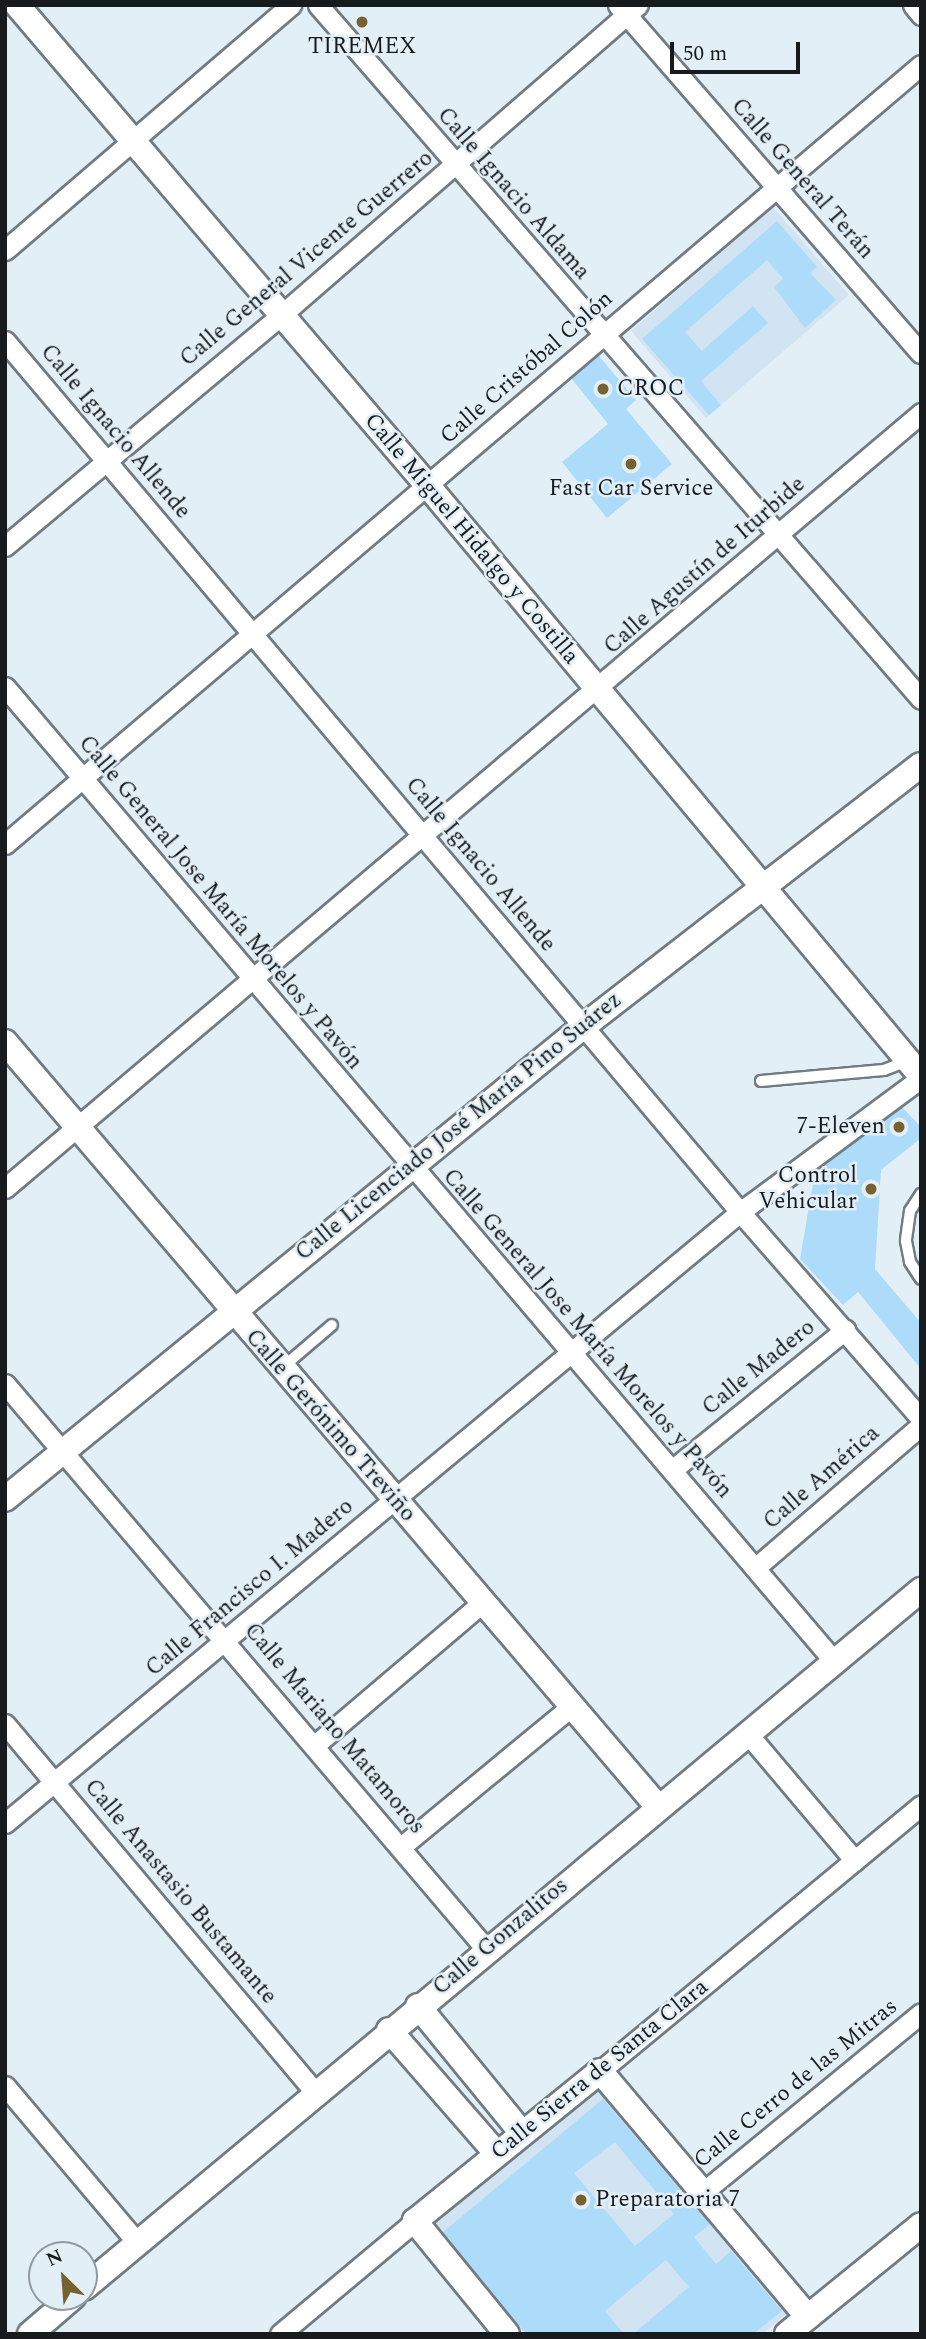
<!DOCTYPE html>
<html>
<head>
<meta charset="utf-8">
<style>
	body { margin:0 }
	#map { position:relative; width:926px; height:2339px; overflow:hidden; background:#e3eff6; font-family:Spectral,serif }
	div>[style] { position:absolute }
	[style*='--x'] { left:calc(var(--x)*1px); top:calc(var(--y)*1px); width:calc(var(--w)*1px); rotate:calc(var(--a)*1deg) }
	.built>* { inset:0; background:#d2e4f1 }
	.building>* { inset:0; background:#addbfa }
	.roads { filter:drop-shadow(2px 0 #717b82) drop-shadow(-2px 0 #717b82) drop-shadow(0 2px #717b82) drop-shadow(0 -2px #717b82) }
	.service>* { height:10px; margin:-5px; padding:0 5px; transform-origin:5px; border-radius:5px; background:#fff }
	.minor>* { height:19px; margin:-9.5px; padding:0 9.5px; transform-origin:9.5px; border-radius:9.5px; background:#fff }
	.tertiary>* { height:24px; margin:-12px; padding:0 12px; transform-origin:12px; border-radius:12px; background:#fff }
	.dots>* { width:19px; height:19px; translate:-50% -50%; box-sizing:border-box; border:4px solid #e3eff6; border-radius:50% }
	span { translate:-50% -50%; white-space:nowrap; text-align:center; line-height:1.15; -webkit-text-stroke:5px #e3eff6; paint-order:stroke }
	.poi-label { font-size:23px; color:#171b1e }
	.left { translate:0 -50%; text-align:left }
	.right { translate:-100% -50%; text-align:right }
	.street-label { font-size:23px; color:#171b1e }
	.frame { position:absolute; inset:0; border:7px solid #171b1e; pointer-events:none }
	.north { position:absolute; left:28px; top:2241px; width:70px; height:70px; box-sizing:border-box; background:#e3eff6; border:2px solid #919aa0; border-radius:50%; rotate:335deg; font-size:19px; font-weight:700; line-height:28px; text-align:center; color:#171b1e }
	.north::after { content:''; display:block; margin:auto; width:24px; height:32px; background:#766231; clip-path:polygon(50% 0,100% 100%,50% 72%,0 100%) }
	.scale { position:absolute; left:670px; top:42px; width:130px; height:32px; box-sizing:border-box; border:4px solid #171b1e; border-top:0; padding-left:9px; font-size:21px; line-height:24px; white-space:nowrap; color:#171b1e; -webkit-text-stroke:5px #e3eff6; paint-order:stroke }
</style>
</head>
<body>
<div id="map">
	<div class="built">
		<i style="clip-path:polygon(773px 207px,849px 295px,706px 418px,631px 331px)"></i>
		<i style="clip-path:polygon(604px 2086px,791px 2310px,763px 2334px,526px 2334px,435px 2223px)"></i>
	</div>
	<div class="building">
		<i style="clip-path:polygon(777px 221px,817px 267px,810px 273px,836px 300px,805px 328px,774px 287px,783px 279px,767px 260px,685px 332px,702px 351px,753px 306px,768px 323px,701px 381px,721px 405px,709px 415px,642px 339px)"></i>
		<i style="clip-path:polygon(598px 355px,636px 400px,626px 409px,672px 464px,607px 518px,562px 462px,608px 424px,571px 378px)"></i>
		<i style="clip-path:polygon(902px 1107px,921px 1127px,921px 1138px,881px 1170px,875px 1269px,921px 1323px,921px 1369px,858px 1292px,843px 1305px,800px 1259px,815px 1172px)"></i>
		<i style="clip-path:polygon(evenodd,603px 2099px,710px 2224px,694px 2237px,716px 2264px,731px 2251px,782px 2311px,753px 2334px,633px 2334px,689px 2287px,666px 2260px,605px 2311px,624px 2334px,526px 2334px,443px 2232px,603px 2099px,615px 2142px,674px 2214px,635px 2246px,574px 2173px,615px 2142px)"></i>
	</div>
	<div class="roads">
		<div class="service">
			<i style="--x:761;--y:1081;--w:123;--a:-5.1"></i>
			<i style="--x:884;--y:1070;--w:26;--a:-21"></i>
			<i style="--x:921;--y:1194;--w:20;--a:123"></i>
			<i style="--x:910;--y:1211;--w:30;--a:98"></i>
			<i style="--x:906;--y:1241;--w:21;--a:79"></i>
			<i style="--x:910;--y:1262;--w:20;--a:57"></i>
			<i style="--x:284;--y:1366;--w:63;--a:-40.5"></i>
		</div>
		<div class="minor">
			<i style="--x:318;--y:5;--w:919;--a:49.01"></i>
			<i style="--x:618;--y:5;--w:461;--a:49"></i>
			<i style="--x:913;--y:5;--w:13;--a:51"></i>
			<i style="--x:5;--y:250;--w:377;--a:-40.6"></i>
			<i style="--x:5;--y:341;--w:1140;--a:49.84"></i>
			<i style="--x:740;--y:1212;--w:275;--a:48.8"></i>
			<i style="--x:5;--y:546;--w:359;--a:-39.9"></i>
			<i style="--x:280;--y:316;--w:474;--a:-41"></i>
			<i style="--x:5;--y:687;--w:1279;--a:49.6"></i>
			<i style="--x:5;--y:844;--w:1202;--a:-40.38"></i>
			<i style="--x:5;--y:1188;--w:1200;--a:-40.23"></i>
			<i style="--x:5;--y:1384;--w:742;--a:49.59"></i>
			<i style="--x:672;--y:1470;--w:223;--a:-39"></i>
			<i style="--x:755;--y:1568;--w:219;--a:-40.7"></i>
			<i style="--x:5;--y:1724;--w:481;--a:49.9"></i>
			<i style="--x:747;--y:1733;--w:167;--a:49.8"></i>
			<i style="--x:315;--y:1745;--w:221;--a:-40.4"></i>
			<i style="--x:5;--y:1823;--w:956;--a:-39.74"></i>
			<i style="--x:740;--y:1212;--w:225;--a:-36.5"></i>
			<i style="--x:402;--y:1846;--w:220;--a:-39.5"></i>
			<i style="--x:600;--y:2071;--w:417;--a:-39.6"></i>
			<i style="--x:5;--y:2086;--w:204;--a:49.8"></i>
			<i style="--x:702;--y:2193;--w:283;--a:-39.4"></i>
			<i style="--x:280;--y:2334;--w:176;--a:-39.9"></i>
		</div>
		<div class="tertiary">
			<i style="--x:17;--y:5;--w:633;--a:49.49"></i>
			<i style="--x:428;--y:486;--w:769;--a:50.12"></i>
			<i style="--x:5;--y:1042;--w:1007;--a:49.51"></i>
			<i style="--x:5;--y:1499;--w:748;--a:-39.25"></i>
			<i style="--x:584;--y:1026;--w:426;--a:-37.8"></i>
			<i style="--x:418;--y:2006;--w:164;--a:50.7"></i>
			<i style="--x:389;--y:2030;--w:164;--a:48.9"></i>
			<i style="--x:84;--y:2288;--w:1090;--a:-39.83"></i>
			<i style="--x:30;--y:2334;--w:57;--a:-40.7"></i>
			<i style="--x:507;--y:2334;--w:146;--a:-129.2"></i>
			<i style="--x:415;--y:2221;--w:238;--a:-39"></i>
			<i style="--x:600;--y:2071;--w:322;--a:49.8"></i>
			<i style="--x:787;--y:2334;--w:173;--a:-39.1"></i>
		</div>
	</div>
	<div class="dots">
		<i style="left:362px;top:22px;background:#766231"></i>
		<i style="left:603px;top:389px;background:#766231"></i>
		<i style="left:631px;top:464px;background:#766231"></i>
		<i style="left:899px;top:1127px;background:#766231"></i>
		<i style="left:871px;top:1189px;background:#766231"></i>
		<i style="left:581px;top:2200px;background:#766231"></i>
	</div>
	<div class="poi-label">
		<span style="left:362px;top:47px">TIREMEX</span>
		<span class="left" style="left:617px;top:389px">CROC</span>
		<span style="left:631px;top:489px">Fast Car Service</span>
		<span class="right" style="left:885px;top:1127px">7-Eleven</span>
		<span class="right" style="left:857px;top:1189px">Control<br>Vehicular</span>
		<span class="left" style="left:595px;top:2200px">Preparatoria 7</span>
	</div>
	<div class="street-label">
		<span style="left:802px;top:179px;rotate:49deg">Calle General Terán</span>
		<span style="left:513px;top:194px;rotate:49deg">Calle Ignacio Aldama</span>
		<span style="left:307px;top:259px;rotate:-40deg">Calle General Vicente Guerrero</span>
		<span style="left:527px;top:368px;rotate:-41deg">Calle Cristóbal Colón</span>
		<span style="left:115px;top:432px;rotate:50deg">Calle Ignacio Allende</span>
		<span style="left:471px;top:539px;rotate:50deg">Calle Miguel Hidalgo y Costilla</span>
		<span style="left:705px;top:566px;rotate:-41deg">Calle Agustín de Iturbide</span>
		<span style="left:480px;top:865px;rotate:50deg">Calle Ignacio Allende</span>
		<span style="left:220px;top:903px;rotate:50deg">Calle General Jose María Morelos y Pavón</span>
		<span style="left:459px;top:1127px;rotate:-39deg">Calle Licenciado José María Pino Suárez</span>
		<span style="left:587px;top:1334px;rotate:49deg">Calle General Jose María Morelos y Pavón</span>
		<span style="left:759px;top:1368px;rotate:-39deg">Calle Madero</span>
		<span style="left:330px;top:1426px;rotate:49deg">Calle Gerónimo Treviño</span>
		<span style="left:822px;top:1478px;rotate:-41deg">Calle América</span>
		<span style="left:250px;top:1588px;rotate:-40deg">Calle Francisco I. Madero</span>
		<span style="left:334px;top:1729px;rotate:50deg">Calle Mariano Matamoros</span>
		<span style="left:180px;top:1892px;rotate:50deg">Calle Anastasio Bustamante</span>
		<span style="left:501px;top:1937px;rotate:-40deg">Calle Gonzalitos</span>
		<span style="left:600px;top:2070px;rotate:-39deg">Calle Sierra de Santa Clara</span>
		<span style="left:796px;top:2084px;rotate:-39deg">Calle Cerro de las Mitras</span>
	</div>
	<div class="frame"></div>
	<div class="north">N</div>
	<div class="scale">50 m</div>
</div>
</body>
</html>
